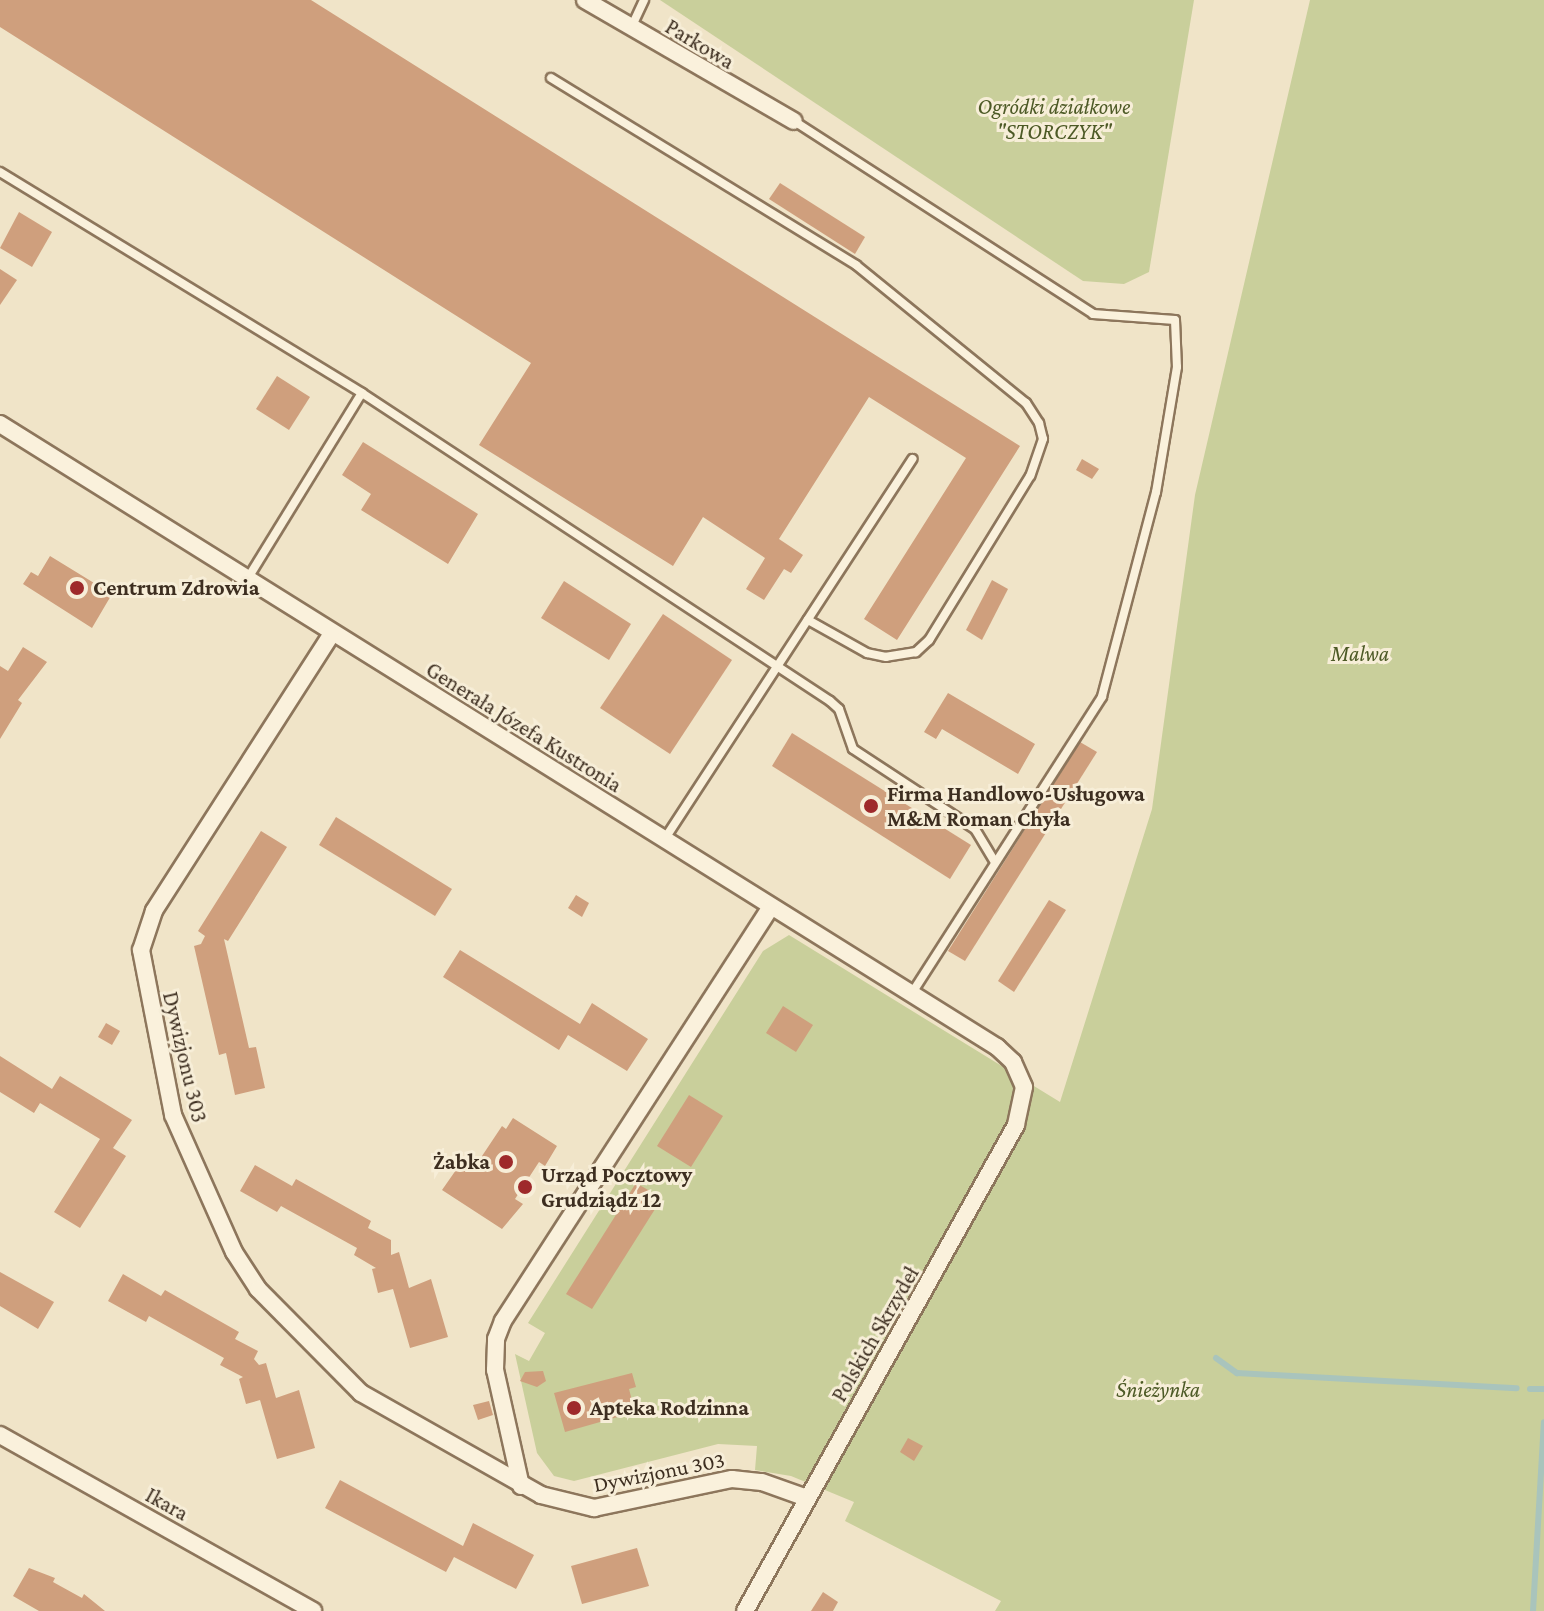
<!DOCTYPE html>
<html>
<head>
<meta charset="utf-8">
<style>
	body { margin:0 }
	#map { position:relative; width:1544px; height:1611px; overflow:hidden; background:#f0e4c8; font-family:"Crimson Pro",serif }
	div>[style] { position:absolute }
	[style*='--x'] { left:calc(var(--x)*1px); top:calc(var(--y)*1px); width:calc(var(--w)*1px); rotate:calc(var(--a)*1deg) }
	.green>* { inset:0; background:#c9cf9b }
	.stream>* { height:6px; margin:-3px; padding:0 3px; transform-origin:3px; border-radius:3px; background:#a9c4bc }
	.building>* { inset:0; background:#cf9f7d }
	.roads { filter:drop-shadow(2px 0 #8d765c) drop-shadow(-2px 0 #8d765c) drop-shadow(0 2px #8d765c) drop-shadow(0 -2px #8d765c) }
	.lane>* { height:8px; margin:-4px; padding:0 4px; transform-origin:4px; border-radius:4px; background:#faf1dc }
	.street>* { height:16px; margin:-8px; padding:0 8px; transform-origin:8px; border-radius:8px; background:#faf1dc }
	.dots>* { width:22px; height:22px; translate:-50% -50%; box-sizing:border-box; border:4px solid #f7eed8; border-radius:50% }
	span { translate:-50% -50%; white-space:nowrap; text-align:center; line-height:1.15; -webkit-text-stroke:6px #f7eed8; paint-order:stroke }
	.street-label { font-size:22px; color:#3d2e20 }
	.park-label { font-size:22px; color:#4d5a26; font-style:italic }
	.poi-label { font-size:22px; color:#3d2e20; font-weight:700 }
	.left { translate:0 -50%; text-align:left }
	.right { translate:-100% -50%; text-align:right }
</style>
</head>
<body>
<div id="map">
	<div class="green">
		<i style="clip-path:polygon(660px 0,1194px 0,1149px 272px,1124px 284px,1083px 281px)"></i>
		<i style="clip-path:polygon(1310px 0,1544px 0,1544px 1611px,995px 1611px,1001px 1601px,845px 1521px,854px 1502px,791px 1476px,755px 1470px,757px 1446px,718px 1444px,574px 1481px,554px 1476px,537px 1453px,515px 1354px,529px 1361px,545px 1333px,528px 1323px,763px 951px,789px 935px,1060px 1102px,1152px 809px,1195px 495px)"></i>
	</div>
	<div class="stream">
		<i style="--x:1216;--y:1358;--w:26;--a:36"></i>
		<i style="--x:1237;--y:1373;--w:280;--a:3.1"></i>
		<i style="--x:1530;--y:1389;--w:14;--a:0"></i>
		<i style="--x:1533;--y:1611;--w:189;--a:-86.7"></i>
	</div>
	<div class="building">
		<i style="clip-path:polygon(0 0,311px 0,1020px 446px,897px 640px,864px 619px,966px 458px,869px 397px,779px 539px,803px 555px,791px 573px,784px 569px,764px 600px,746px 589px,765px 558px,703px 517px,673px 566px,479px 445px,531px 363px,0 27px)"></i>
		<i style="clip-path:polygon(780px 183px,865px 237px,855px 254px,769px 199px)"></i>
		<i style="clip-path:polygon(19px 212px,52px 232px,32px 267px,0 248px)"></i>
		<i style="clip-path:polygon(0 269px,17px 280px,0 305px)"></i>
		<i style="clip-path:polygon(277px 376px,310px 397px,289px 430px,256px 409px)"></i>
		<i style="clip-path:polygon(363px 442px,478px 514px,448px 564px,361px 510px,371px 494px,342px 475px)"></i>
		<i style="clip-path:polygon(1082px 459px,1099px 469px,1092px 479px,1076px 470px)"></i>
		<i style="clip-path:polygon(50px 556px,112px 594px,92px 628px,23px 584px,31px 572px,38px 576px)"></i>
		<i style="clip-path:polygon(992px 580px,1008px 589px,982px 640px,966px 630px)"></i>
		<i style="clip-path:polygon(564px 581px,631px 624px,609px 660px,541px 618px)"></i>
		<i style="clip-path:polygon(663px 614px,732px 660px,670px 754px,600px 708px)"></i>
		<i style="clip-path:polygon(23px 647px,47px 662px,18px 700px,22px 703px,0 739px,0 666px,8px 671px)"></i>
		<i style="clip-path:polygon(948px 693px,1035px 744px,1018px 774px,942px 729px,936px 739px,924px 732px)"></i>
		<i style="clip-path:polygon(792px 733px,971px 845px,950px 879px,772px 766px)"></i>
		<i style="clip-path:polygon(1080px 742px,1097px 752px,965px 961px,948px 951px)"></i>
		<i style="clip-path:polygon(336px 817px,452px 889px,435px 916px,319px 845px)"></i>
		<i style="clip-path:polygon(261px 831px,287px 847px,228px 941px,224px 939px,249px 1048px,256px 1047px,265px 1088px,235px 1095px,226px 1053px,219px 1055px,194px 946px,201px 944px,205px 936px,198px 931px)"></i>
		<i style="clip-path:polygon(576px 895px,589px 903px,582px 917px,568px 908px)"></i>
		<i style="clip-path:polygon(1049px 900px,1066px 910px,1014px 992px,998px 981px)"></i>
		<i style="clip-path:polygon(460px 950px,580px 1024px,592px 1003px,648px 1039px,627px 1071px,568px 1035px,559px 1050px,443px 977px)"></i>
		<i style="clip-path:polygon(783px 1006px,813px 1025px,796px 1052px,766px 1033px)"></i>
		<i style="clip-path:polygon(106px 1023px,120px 1031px,112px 1045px,98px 1037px)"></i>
		<i style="clip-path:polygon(0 1056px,52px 1089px,60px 1076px,132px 1120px,113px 1148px,126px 1156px,80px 1228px,54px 1212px,100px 1139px,40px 1103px,34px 1113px,0 1092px)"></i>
		<i style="clip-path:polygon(689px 1095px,723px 1116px,691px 1167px,657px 1146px)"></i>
		<i style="clip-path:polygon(513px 1118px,557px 1146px,545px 1166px,539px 1162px,515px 1199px,523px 1204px,502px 1229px,442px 1190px,456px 1170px,472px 1171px,502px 1126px,506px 1129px)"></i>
		<i style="clip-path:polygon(255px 1165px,292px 1186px,296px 1179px,371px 1221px,368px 1228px,391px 1240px,391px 1255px,399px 1252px,409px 1288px,431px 1279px,448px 1337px,410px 1348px,393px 1289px,378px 1293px,372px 1269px,376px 1268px,354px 1255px,357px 1248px,281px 1206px,277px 1212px,240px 1191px)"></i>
		<i style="clip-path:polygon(636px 1183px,662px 1198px,592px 1309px,566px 1294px)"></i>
		<i style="clip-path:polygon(0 1272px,54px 1302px,38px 1329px,0 1306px)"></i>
		<i style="clip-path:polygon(123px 1274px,161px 1296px,165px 1290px,239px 1332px,235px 1339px,258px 1351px,254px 1359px,259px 1365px,266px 1363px,276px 1398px,299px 1390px,315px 1448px,277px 1459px,260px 1400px,246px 1404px,239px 1379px,243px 1377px,220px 1365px,224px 1358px,149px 1316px,146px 1322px,108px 1301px)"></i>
		<i style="clip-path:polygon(543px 1371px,546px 1381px,537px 1387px,520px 1381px,525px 1372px)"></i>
		<i style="clip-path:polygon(632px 1373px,636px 1387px,629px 1389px,635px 1412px,565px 1432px,554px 1393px)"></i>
		<i style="clip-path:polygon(489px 1401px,493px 1415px,478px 1420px,473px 1405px)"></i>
		<i style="clip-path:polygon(908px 1438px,923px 1446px,914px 1461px,900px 1452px)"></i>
		<i style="clip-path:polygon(340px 1480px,463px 1546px,473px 1523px,534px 1555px,516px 1589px,454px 1557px,446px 1572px,325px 1508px)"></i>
		<i style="clip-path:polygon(637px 1548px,649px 1586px,582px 1604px,571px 1566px)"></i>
		<i style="clip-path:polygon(29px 1568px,55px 1578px,53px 1582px,82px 1598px,84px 1594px,105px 1611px,39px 1611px,13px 1596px)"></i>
		<i style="clip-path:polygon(823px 1592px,838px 1602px,833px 1611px,811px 1611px)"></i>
	</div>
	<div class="roads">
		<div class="lane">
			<i style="--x:631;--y:28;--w:31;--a:-65"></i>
			<i style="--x:551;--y:78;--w:358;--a:31.5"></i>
			<i style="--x:856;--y:265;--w:219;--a:39.1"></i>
			<i style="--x:1026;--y:403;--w:24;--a:57"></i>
			<i style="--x:1039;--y:423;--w:16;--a:76"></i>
			<i style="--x:1043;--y:439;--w:39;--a:109"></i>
			<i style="--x:1030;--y:476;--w:193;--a:121.6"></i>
			<i style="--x:929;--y:640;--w:18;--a:137"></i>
			<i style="--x:916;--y:652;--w:30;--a:171"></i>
			<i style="--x:886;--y:657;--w:19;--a:-168"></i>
			<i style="--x:867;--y:653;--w:68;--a:-150.8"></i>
			<i style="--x:794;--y:121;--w:356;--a:32.8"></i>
			<i style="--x:1093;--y:314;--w:82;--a:4.2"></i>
			<i style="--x:1175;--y:320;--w:47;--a:87.6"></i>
			<i style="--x:1177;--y:367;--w:127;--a:99.5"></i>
			<i style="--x:1156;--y:492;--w:212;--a:104.8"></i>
			<i style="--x:1102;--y:697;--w:352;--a:122.7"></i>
			<i style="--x:0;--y:172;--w:424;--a:31.4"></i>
			<i style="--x:362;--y:393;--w:560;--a:33.35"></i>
			<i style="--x:830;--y:701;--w:12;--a:42"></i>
			<i style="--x:839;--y:709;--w:42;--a:70.7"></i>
			<i style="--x:853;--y:749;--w:146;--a:33.3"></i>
			<i style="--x:975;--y:829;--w:39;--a:59"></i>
			<i style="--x:248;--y:578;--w:217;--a:-58.4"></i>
			<i style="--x:664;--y:840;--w:455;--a:-56.9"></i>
		</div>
		<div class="street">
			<i style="--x:585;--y:0;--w:241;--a:30.1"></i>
			<i style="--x:0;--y:424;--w:1176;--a:32"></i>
			<i style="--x:997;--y:1047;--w:22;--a:43"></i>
			<i style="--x:1013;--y:1062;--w:27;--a:66"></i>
			<i style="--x:1024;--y:1087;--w:39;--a:102"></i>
			<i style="--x:1016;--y:1125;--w:556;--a:119.14"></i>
			<i style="--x:331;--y:635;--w:328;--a:122.7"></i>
			<i style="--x:154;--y:911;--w:41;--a:108.4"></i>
			<i style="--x:141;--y:950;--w:168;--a:79"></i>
			<i style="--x:173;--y:1115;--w:150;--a:66"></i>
			<i style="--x:234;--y:1252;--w:44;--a:57"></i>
			<i style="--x:258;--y:1289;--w:146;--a:45.3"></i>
			<i style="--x:361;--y:1393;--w:207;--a:29.5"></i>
			<i style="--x:541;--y:1495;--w:55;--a:13.8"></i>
			<i style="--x:594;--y:1508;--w:141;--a:-11.9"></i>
			<i style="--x:732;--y:1479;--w:30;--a:6"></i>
			<i style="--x:762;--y:1482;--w:48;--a:19.6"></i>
			<i style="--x:0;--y:1435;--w:359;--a:29.3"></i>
			<i style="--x:521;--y:1486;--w:119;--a:-102.6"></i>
			<i style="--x:495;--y:1370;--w:31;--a:-88"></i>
			<i style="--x:496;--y:1339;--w:19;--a:-69"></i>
			<i style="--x:503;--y:1321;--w:492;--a:-57.1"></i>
		</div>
	</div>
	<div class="dots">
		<i style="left:77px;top:588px;background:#9e2a2b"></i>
		<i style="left:871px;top:806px;background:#9e2a2b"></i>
		<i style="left:506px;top:1162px;background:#9e2a2b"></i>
		<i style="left:525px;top:1187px;background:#9e2a2b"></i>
		<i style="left:574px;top:1408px;background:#9e2a2b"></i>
	</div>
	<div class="street-label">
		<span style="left:700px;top:44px;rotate:31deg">Parkowa</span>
		<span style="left:524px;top:727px;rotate:32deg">Generała Józefa Kustronia</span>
		<span style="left:185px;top:1057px;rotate:77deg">Dywizjonu 303</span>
		<span style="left:875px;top:1334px;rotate:-60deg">Polskich Skrzydeł</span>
		<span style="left:659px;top:1472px;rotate:-11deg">Dywizjonu 303</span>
		<span style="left:167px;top:1504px;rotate:29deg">Ikara</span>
	</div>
	<div class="park-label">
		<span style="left:1054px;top:119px">Ogródki działkowe<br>"STORCZYK"</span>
		<span style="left:1360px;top:654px">Malwa</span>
		<span style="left:1158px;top:1390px">Śnieżynka</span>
	</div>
	<div class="poi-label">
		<span class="left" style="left:93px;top:588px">Centrum Zdrowia</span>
		<span class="left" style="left:887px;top:806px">Firma Handlowo-Usługowa<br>M&amp;M Roman Chyła</span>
		<span class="right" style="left:490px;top:1162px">Żabka</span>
		<span class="left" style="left:541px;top:1187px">Urząd Pocztowy<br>Grudziądz 12</span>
		<span class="left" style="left:590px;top:1408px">Apteka Rodzinna</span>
	</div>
</div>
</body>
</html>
